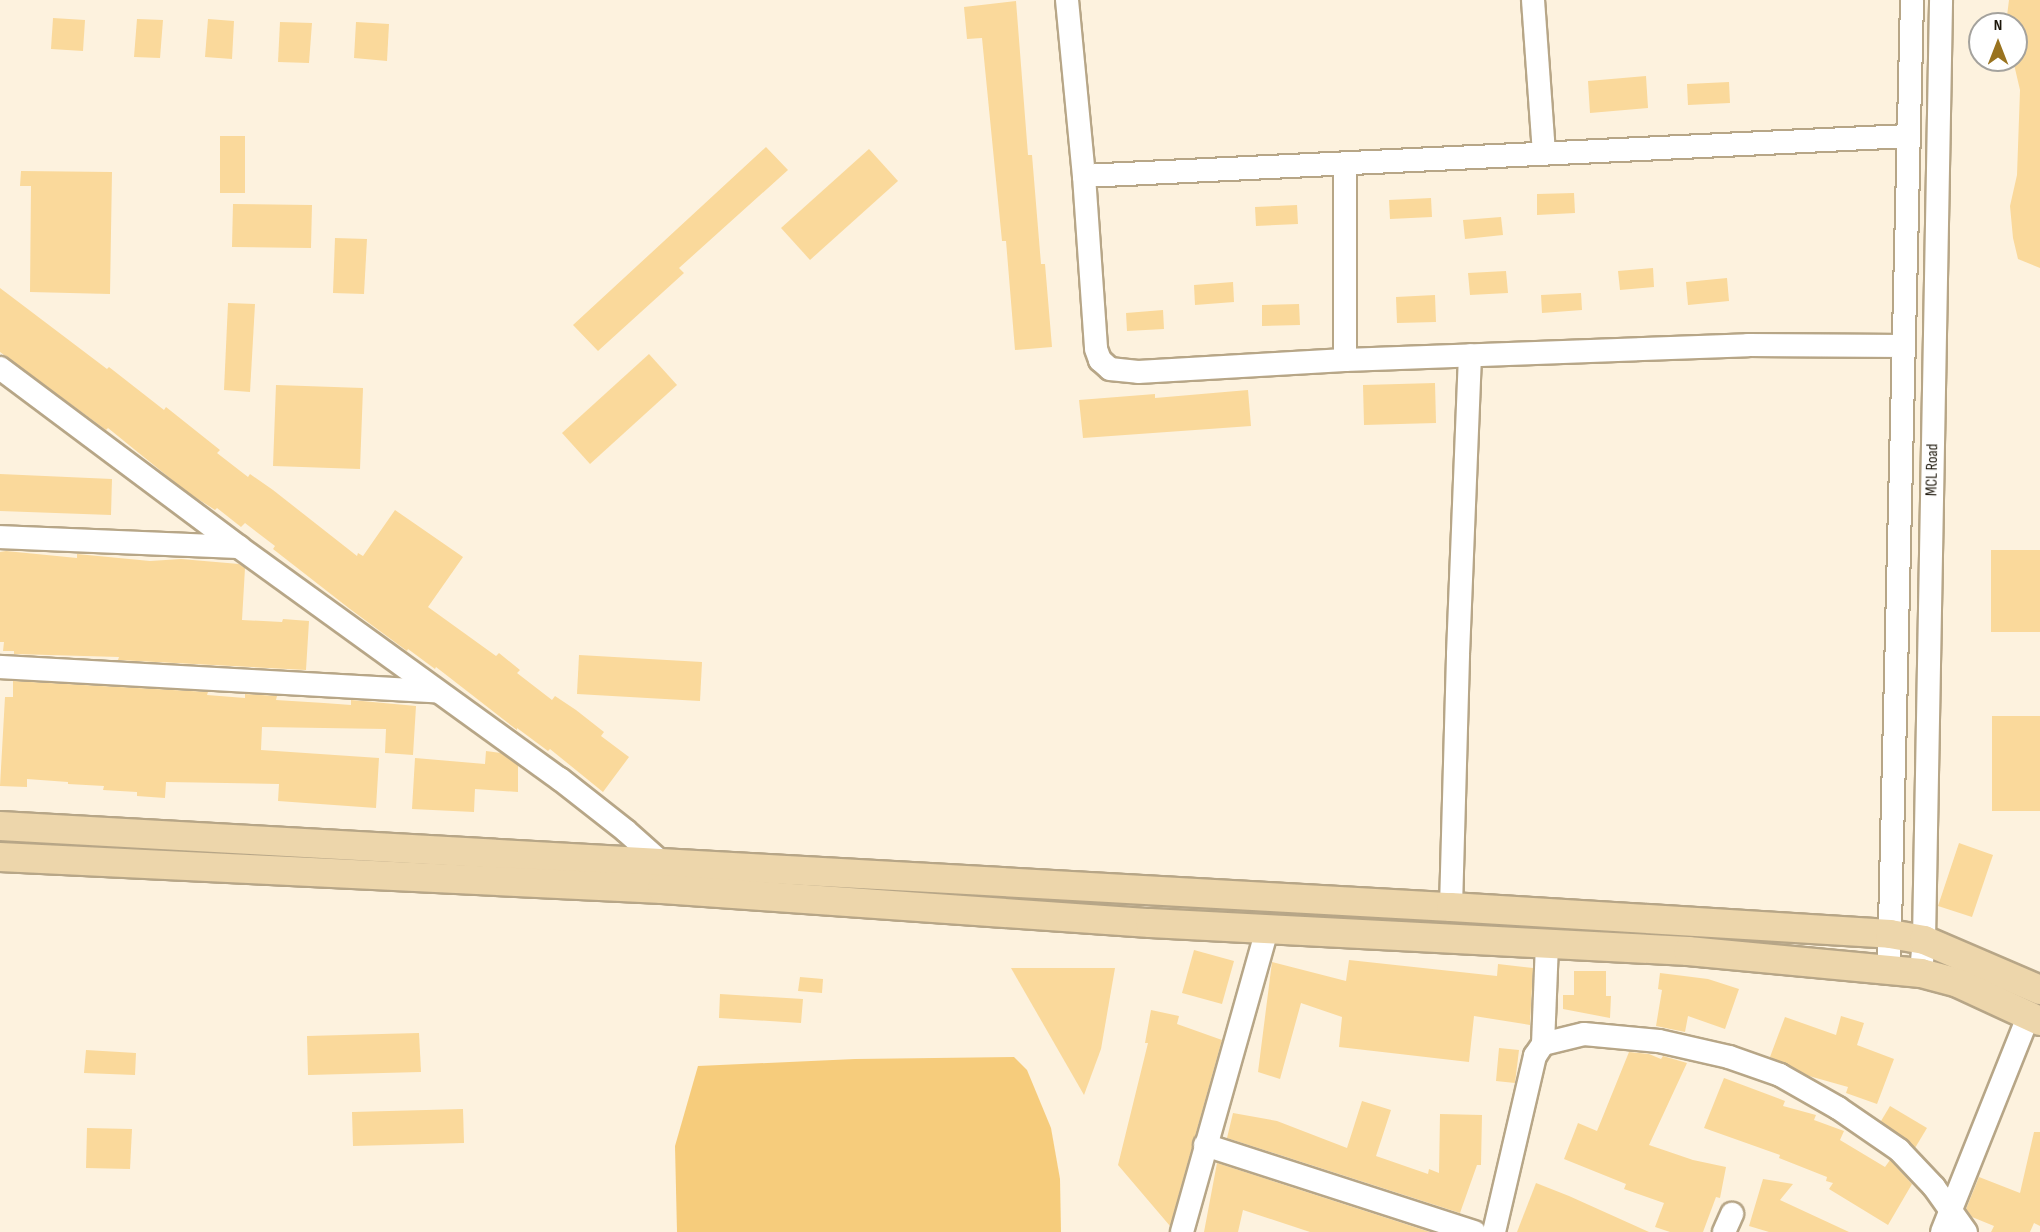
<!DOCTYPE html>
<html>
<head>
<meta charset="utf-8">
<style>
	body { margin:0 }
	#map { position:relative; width:2040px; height:1232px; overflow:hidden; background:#fdf2de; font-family:"Sofia Sans Condensed",sans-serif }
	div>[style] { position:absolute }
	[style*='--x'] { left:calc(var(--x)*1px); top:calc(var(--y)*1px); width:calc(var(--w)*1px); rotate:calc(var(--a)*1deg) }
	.water>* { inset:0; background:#f6cc7c }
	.building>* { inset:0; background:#fad99b }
	.roads { filter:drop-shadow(2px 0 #b7a687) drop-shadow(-2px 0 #b7a687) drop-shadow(0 2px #b7a687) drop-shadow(0 -2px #b7a687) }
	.minor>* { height:22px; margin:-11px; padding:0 11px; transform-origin:11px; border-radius:11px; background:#fff }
	.major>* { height:28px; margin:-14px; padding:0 14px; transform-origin:14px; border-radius:14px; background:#edd6ab }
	span { translate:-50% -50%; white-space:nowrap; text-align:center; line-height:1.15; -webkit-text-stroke:4.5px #fff; paint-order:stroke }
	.street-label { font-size:16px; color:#1c160a }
	.north { position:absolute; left:1968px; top:12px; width:60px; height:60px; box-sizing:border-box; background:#fff; border:2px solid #a4a29d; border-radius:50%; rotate:0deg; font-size:16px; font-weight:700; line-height:24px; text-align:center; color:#1c160a }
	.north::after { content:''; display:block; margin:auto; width:21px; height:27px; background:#99731f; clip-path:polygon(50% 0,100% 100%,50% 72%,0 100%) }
</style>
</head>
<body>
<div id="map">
	<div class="water">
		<i style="clip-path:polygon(1014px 1057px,1027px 1070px,1051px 1128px,1060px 1179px,1061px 1232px,677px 1232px,675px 1146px,698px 1066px,855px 1059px)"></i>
	</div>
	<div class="building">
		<i style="clip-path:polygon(2009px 0,2040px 0,2040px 268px,2018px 259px,2013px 238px,2010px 206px,2017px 175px,2020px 90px,2013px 60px,2016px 60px,2016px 24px,2008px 24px,2007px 16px)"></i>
		<i style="clip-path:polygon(1016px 1px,1028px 155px,1032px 155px,1041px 264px,1045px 264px,1052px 347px,1015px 350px,1006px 241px,1002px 241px,982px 38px,967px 39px,964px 7px)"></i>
		<i style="clip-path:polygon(53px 18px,85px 20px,83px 51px,51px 49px)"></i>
		<i style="clip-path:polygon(137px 19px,163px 20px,160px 58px,134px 57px)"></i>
		<i style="clip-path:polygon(208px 19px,234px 21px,232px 59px,205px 57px)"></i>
		<i style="clip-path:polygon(280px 22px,312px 23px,309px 63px,278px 62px)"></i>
		<i style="clip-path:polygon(356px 22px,389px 24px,387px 61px,354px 58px)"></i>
		<i style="clip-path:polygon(1646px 76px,1648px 108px,1590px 113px,1588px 81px)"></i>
		<i style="clip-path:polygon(1729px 82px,1730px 103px,1688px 105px,1687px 84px)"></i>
		<i style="clip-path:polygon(220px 136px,245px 136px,245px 193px,220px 193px)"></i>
		<i style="clip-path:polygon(766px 147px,788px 170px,679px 268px,684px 273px,598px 351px,573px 325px)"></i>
		<i style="clip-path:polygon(869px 149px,898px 181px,810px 260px,781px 228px)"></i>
		<i style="clip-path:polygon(21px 171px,112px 172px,110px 294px,30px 292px,31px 186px,20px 186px)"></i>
		<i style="clip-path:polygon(1574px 193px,1575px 213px,1537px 215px,1537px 194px)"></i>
		<i style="clip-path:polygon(1431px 198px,1432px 217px,1390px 219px,1389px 200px)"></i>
		<i style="clip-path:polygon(233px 204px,312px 205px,311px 248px,232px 247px)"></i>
		<i style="clip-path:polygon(1297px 205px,1298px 224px,1256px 226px,1255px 207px)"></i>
		<i style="clip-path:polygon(1501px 217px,1503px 235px,1465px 239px,1463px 220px)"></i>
		<i style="clip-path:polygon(335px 238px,367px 239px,364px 294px,333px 293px)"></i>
		<i style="clip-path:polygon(1653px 268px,1654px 287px,1620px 290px,1618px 271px)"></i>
		<i style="clip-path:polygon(1506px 271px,1508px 293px,1470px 295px,1468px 273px)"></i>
		<i style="clip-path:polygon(1727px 278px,1729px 301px,1688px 305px,1686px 282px)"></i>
		<i style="clip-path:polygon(1233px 282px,1234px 302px,1195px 305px,1194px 285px)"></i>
		<i style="clip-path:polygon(0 288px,107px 369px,109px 367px,164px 410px,166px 407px,220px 450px,217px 453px,248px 477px,250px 474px,273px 490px,357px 556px,358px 553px,363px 556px,395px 510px,463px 557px,428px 607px,496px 656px,499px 653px,520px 670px,517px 673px,552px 700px,555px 696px,576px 710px,604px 732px,601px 736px,629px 757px,603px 792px,550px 749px,548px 751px,517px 728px,517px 730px,436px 667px,435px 669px,408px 649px,407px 651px,350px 609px,273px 549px,275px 546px,245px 523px,241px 527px,217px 508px,215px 510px,187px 492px,108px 428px,106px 430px,0 352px)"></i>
		<i style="clip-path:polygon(1581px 293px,1582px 310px,1542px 313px,1541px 295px)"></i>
		<i style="clip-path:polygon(1435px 295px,1436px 322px,1397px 323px,1396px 297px)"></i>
		<i style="clip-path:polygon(228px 303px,255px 304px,250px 392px,224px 390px)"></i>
		<i style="clip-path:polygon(1299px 304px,1300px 325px,1262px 326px,1262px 305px)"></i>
		<i style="clip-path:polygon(1163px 310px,1164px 329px,1127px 331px,1126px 313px)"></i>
		<i style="clip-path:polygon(649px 354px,677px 385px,590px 464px,562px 433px)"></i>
		<i style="clip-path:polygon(1435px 383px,1436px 423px,1364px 425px,1363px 385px)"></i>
		<i style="clip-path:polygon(276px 385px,363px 388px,360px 469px,273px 466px)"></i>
		<i style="clip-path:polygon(1248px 390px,1251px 426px,1083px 438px,1079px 400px,1155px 394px,1155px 398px)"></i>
		<i style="clip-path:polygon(0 474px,112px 479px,111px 515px,0 511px)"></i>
		<i style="clip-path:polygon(1991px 550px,2040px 550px,2040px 632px,1991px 632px)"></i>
		<i style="clip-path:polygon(6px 551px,77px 558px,77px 554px,150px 561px,181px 559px,239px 564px,245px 568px,242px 620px,282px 622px,283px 619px,309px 621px,306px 670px,118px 660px,119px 657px,14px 654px,14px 651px,3px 651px,4px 642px,0 642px,0 552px)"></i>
		<i style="clip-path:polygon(579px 655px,702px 662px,700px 701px,577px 694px)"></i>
		<i style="clip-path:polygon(13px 681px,208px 692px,207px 695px,245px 698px,245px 694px,277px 696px,276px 700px,324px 703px,351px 705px,351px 700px,416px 706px,413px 755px,385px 753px,386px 729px,262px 727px,261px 750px,379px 758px,376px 808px,278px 801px,279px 784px,166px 782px,165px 798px,137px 796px,137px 792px,103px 790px,104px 786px,68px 784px,68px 782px,27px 779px,27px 787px,0 786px,5px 697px,13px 697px)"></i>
		<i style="clip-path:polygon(1992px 716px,2040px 716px,2040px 811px,1992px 811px)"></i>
		<i style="clip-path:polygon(486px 751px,501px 753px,518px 765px,518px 792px,475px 789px,474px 812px,412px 809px,415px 758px,485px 764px)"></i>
		<i style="clip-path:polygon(1959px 843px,1993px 855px,1972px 917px,1938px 906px)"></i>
		<i style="clip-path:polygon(1194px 950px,1234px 961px,1222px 1004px,1182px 993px)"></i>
		<i style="clip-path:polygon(1349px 960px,1497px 976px,1498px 964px,1533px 968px,1530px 1025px,1474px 1016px,1469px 1062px,1339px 1047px,1342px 1017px,1301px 1003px,1280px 1079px,1258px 1072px,1272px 962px,1346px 981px)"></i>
		<i style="clip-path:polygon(1011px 968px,1115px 968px,1101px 1049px,1084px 1095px)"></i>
		<i style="clip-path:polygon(1574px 971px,1606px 971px,1606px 996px,1611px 996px,1610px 1018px,1563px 1009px,1563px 995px,1574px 995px)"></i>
		<i style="clip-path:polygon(1660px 973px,1708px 979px,1739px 989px,1725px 1029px,1688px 1016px,1685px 1032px,1656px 1026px,1662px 990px,1658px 989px)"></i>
		<i style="clip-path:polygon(800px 977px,823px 979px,822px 993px,798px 991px)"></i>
		<i style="clip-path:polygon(720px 994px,803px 999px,801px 1023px,719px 1018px)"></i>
		<i style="clip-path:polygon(1151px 1010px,1179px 1016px,1177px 1024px,1222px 1040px,1170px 1226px,1118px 1165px,1148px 1043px,1145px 1043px)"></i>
		<i style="clip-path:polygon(1841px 1016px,1864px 1023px,1857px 1045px,1894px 1059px,1877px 1104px,1846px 1093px,1848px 1087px,1809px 1076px,1770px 1057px,1785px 1017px,1836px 1035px)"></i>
		<i style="clip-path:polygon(419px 1033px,421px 1072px,308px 1075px,307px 1036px)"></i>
		<i style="clip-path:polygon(1499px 1048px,1519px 1050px,1515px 1083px,1496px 1081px)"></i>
		<i style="clip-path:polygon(86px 1050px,136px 1053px,135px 1075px,84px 1073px)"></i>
		<i style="clip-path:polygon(1629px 1052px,1649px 1054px,1661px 1059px,1663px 1056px,1687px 1063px,1649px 1145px,1693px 1160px,1726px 1167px,1720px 1198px,1716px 1197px,1703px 1232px,1670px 1232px,1655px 1227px,1664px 1203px,1624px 1189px,1626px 1184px,1564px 1159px,1578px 1123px,1597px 1131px)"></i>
		<i style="clip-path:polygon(1724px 1078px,1785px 1101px,1783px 1106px,1816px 1115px,1814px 1120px,1844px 1131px,1840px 1140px,1885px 1167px,1890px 1160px,1912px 1184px,1888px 1225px,1829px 1189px,1833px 1183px,1826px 1181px,1827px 1177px,1779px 1158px,1780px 1155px,1704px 1128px)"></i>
		<i style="clip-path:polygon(1362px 1101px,1391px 1110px,1376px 1156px,1428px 1174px,1429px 1169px,1439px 1173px,1440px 1114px,1482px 1115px,1481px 1165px,1477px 1165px,1460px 1213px,1227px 1138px,1233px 1113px,1277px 1121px,1347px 1148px)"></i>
		<i style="clip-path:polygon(1890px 1106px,1927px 1128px,1915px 1148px,1881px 1121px)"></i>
		<i style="clip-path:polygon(463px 1109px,464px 1143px,353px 1146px,352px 1112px)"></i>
		<i style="clip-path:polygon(87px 1128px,132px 1129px,130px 1169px,86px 1168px)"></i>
		<i style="clip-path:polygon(2034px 1132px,2040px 1132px,2040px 1226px,2034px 1223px,2030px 1232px,1991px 1232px,1994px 1226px,1972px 1217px,1966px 1209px,1979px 1177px,2020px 1193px)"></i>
		<i style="clip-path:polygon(1217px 1163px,1430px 1232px,1310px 1232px,1243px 1210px,1238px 1232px,1204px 1232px)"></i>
		<i style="clip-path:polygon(1763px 1179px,1793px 1184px,1780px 1200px,1849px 1232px,1769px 1232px,1749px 1226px)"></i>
		<i style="clip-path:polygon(1536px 1183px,1569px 1196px,1649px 1232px,1517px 1232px)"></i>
	</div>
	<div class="roads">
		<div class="minor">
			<i style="--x:1067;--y:0;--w:177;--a:84.5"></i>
			<i style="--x:1084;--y:176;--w:173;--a:86"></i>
			<i style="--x:1096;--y:349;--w:12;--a:70"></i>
			<i style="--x:1100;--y:360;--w:13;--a:42"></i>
			<i style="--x:1110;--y:369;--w:28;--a:6"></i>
			<i style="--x:1138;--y:372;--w:207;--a:-3.3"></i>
			<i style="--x:1345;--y:360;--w:403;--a:-2.1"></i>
			<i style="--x:1748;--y:345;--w:156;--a:0.4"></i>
			<i style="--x:1533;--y:0;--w:153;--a:85.9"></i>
			<i style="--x:1345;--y:163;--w:197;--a:90"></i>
			<i style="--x:1084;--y:176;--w:826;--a:-2.78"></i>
			<i style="--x:0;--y:368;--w:299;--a:36.8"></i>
			<i style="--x:239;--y:547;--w:396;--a:35.9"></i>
			<i style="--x:560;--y:779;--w:84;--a:38.2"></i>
			<i style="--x:626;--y:831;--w:50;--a:41.7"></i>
			<i style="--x:663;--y:864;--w:7;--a:90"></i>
			<i style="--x:0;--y:537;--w:239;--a:2.4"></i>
			<i style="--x:0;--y:667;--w:437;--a:3.2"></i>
			<i style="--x:1451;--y:907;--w:253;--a:-88.4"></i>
			<i style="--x:1458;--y:654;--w:299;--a:-87.7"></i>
			<i style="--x:1889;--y:968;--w:968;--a:-88.64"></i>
			<i style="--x:1921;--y:973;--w:33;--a:-85"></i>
			<i style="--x:1924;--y:940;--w:940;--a:-88.96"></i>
			<i style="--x:1543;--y:1044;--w:99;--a:-87.7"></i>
			<i style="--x:1205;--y:1145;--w:283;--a:17.9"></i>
			<i style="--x:1182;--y:1232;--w:315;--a:-74.3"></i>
			<i style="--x:1494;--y:1232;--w:181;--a:-76.9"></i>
			<i style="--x:1535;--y:1056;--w:14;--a:-56"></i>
			<i style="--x:1543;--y:1044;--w:42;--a:-13.7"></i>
			<i style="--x:1584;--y:1034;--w:75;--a:5.3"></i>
			<i style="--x:1659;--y:1041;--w:72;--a:12.9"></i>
			<i style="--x:1729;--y:1057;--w:54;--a:19.4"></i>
			<i style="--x:1780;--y:1075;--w:67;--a:29.6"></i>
			<i style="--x:1838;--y:1108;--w:74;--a:34.5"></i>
			<i style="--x:1899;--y:1150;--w:51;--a:46.6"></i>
			<i style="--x:1934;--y:1187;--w:55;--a:54.6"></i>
			<i style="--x:1724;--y:1232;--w:20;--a:-66"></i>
			<i style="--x:1942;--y:1232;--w:234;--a:-68.2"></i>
		</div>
		<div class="major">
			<i style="--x:0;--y:826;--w:1453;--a:3.2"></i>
			<i style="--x:1451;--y:907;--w:440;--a:3.5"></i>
			<i style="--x:1890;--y:934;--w:35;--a:10"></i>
			<i style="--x:1924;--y:940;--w:126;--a:23.3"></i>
			<i style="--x:0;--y:857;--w:663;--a:2.77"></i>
			<i style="--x:662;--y:889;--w:489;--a:4"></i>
			<i style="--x:1150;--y:923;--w:539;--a:2.98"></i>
			<i style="--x:1688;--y:951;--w:234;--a:5.4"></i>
			<i style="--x:1921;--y:973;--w:38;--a:15"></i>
			<i style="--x:1958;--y:983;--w:90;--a:24.9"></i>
		</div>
	</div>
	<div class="street-label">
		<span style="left:1933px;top:470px;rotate:-89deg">MCL Road</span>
	</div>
	<div class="north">N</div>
</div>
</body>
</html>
